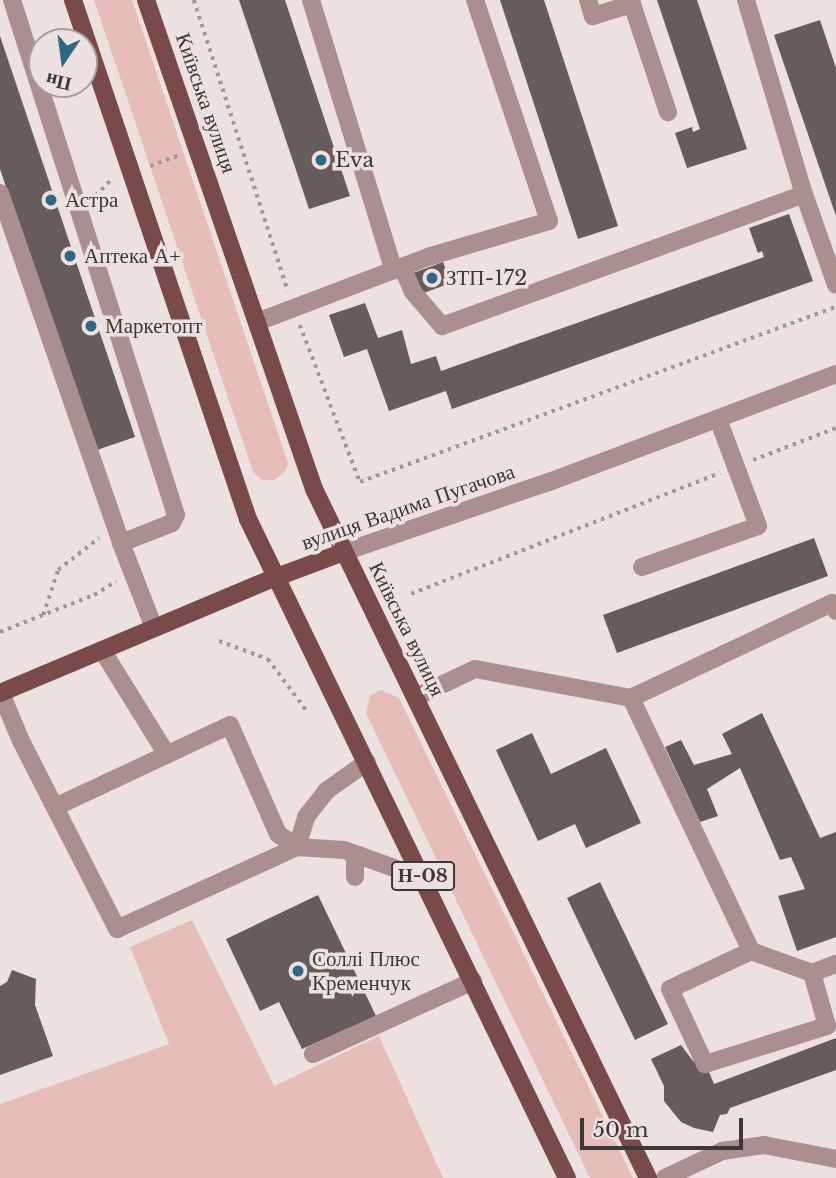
<!DOCTYPE html>
<html>
<head>
<meta charset="utf-8">
<style>
	body { margin:0 }
	#map { position:relative; width:836px; height:1178px; overflow:hidden; background:#ece0e0; font-family:"Libre Baskerville",serif }
	div>[style] { position:absolute }
	[style*='--x'] { left:calc(var(--x)*1px); top:calc(var(--y)*1px); width:calc(var(--w)*1px); rotate:calc(var(--a)*1deg) }
	.green>* { inset:0; background:#e7bdba }
	.building>* { inset:0; background:#665c5c }
	.path>* { height:3.5px; margin-top:-1.75px; transform-origin:0; background:repeating-linear-gradient(90deg,#a09797 0 3.5px,transparent 0 8.5px) }
	.minor>* { height:18px; margin:-9px; padding:0 9px; transform-origin:9px; border-radius:9px; background:#ab8f8e }
	.major>* { height:18px; margin:-9px; padding:0 9px; transform-origin:9px; border-radius:9px; background:#784a49 }
	.dots>* { width:19px; height:19px; translate:-50% -50%; box-sizing:border-box; border:4px solid #ece0e0; border-radius:50% }
	span { translate:-50% -50%; white-space:nowrap; text-align:center; line-height:1.15; -webkit-text-stroke:7px #ece0e0; paint-order:stroke }
	.shield-label span { padding:2px 5px; background:#ece0e0; border:2px solid; border-radius:5px; -webkit-text-stroke-width:0 }
	.shield-label { font-size:19px; color:#3d3838; font-weight:700 }
	.street-label { font-size:21px; color:#3d3838 }
	.poi-label { font-size:21px; color:#3d3838 }
	.left { translate:0 -50%; text-align:left }
	.north { position:absolute; left:28px; top:28px; width:70px; height:70px; box-sizing:border-box; background:#ece0e0; border:2px solid #a69d9d; border-radius:50%; rotate:193deg; font-size:19px; font-weight:700; line-height:28px; text-align:center; color:#3d3838 }
	.north::after { content:''; display:block; margin:auto; width:24px; height:32px; background:#306782; clip-path:polygon(50% 0,100% 100%,50% 72%,0 100%) }
	.scale { position:absolute; left:580px; top:1118px; width:163px; height:32px; box-sizing:border-box; border:4px solid #3d3838; border-top:0; padding-left:9px; font-size:21px; line-height:24px; white-space:nowrap; color:#3d3838; -webkit-text-stroke:5px #ece0e0; paint-order:stroke }
</style>
</head>
<body>
<div id="map">
	<div class="green">
		<i style="clip-path:polygon(94px 0,132px 0,288px 463px,286px 470px,275px 480px,262px 480px,253px 472px)"></i>
		<i style="clip-path:polygon(381px 690px,399px 698px,633px 1178px,590px 1178px,366px 713px,370px 696px)"></i>
		<i style="clip-path:polygon(192px 920px,274px 1086px,379px 1036px,443px 1178px,0 1178px,0 1104px,169px 1044px,130px 947px)"></i>
	</div>
	<div class="building">
		<i style="clip-path:polygon(239px 0,285px 0,350px 196px,309px 209px)"></i>
		<i style="clip-path:polygon(500px 0,544px 0,618px 226px,578px 239px)"></i>
		<i style="clip-path:polygon(657px 0,697px 0,747px 149px,687px 168px,675px 133px,692px 127px,693px 132px,700px 129px)"></i>
		<i style="clip-path:polygon(820px 20px,836px 68px,836px 216px,774px 35px)"></i>
		<i style="clip-path:polygon(0 36px,135px 437px,94px 451px,0 169px)"></i>
		<i style="clip-path:polygon(789px 214px,813px 281px,452px 409px,446px 391px,389px 411px,367px 349px,344px 357px,329px 315px,365px 303px,378px 338px,402px 330px,411px 364px,436px 356px,441px 371px,764px 257px,762px 251px,758px 253px,749px 228px)"></i>
		<i style="clip-path:polygon(443px 262px,451px 283px,421px 294px,413px 273px)"></i>
		<i style="clip-path:polygon(814px 538px,828px 576px,617px 653px,603px 615px)"></i>
		<i style="clip-path:polygon(762px 713px,820px 838px,836px 832px,836px 937px,797px 951px,778px 896px,805px 889px,791px 857px,780px 860px,740px 768px,707px 789px,718px 816px,700px 822px,665px 747px,681px 740px,694px 765px,732px 754px,722px 734px)"></i>
		<i style="clip-path:polygon(532px 733px,551px 774px,606px 748px,641px 823px,586px 848px,575px 824px,538px 841px,496px 750px)"></i>
		<i style="clip-path:polygon(600px 882px,668px 1024px,635px 1040px,567px 898px)"></i>
		<i style="clip-path:polygon(318px 895px,376px 1016px,302px 1049px,279px 1002px,260px 1011px,226px 939px)"></i>
		<i style="clip-path:polygon(12px 970px,36px 979px,35px 1005px,53px 1056px,0 1075px,0 986px,7px 982px)"></i>
		<i style="clip-path:polygon(836px 1038px,836px 1070px,730px 1108px,727px 1114px,720px 1115px,713px 1132px,694px 1128px,681px 1122px,664px 1101px,664px 1086px,651px 1059px,681px 1045px,693px 1061px,707px 1067px,714px 1084px)"></i>
	</div>
	<div class="path">
		<i style="--x:194;--y:0;--w:306;--a:72.1"></i>
		<i style="--x:150;--y:166;--w:30;--a:-20"></i>
		<i style="--x:95;--y:196;--w:23;--a:-45"></i>
		<i style="--x:300;--y:325;--w:168;--a:69.1"></i>
		<i style="--x:360;--y:482;--w:507;--a:-20.19"></i>
		<i style="--x:753;--y:460;--w:89;--a:-21.1"></i>
		<i style="--x:411;--y:594;--w:332;--a:-21.4"></i>
		<i style="--x:43;--y:615;--w:47;--a:-71.6"></i>
		<i style="--x:58;--y:570;--w:52;--a:-38"></i>
		<i style="--x:0;--y:632;--w:101;--a:-21.5"></i>
		<i style="--x:94;--y:595;--w:26;--a:-32"></i>
		<i style="--x:219;--y:641;--w:52;--a:20.2"></i>
		<i style="--x:268;--y:659;--w:64;--a:53.3"></i>
	</div>
	<div class="minor">
		<i style="--x:12;--y:0;--w:540;--a:72.34"></i>
		<i style="--x:176;--y:515;--w:9;--a:117"></i>
		<i style="--x:172;--y:523;--w:55;--a:158.6"></i>
		<i style="--x:121;--y:543;--w:91;--a:68.8"></i>
		<i style="--x:311;--y:0;--w:283;--a:73"></i>
		<i style="--x:588;--y:0;--w:17;--a:73"></i>
		<i style="--x:593;--y:16;--w:41;--a:-17.1"></i>
		<i style="--x:632;--y:4;--w:114;--a:71.6"></i>
		<i style="--x:746;--y:0;--w:202;--a:73.4"></i>
		<i style="--x:804;--y:194;--w:96;--a:70.6"></i>
		<i style="--x:0;--y:193;--w:370;--a:70.9"></i>
		<i style="--x:402;--y:267;--w:27;--a:66"></i>
		<i style="--x:413;--y:292;--w:45;--a:49.5"></i>
		<i style="--x:442;--y:326;--w:385;--a:-20"></i>
		<i style="--x:257;--y:322;--w:186;--a:-20.8"></i>
		<i style="--x:431;--y:256;--w:123;--a:-16.5"></i>
		<i style="--x:549;--y:221;--w:233;--a:-108.5"></i>
		<i style="--x:344;--y:552;--w:217;--a:-18.9"></i>
		<i style="--x:549;--y:482;--w:307;--a:-20.6"></i>
		<i style="--x:642;--y:567;--w:123;--a:-19.5"></i>
		<i style="--x:758;--y:526;--w:114;--a:-110.5"></i>
		<i style="--x:102;--y:650;--w:123;--a:58.2"></i>
		<i style="--x:1;--y:693;--w:52;--a:67.4"></i>
		<i style="--x:21;--y:741;--w:211;--a:62.9"></i>
		<i style="--x:117;--y:929;--w:198;--a:-24.5"></i>
		<i style="--x:297;--y:847;--w:31;--a:-73"></i>
		<i style="--x:306;--y:817;--w:33;--a:-52"></i>
		<i style="--x:326;--y:791;--w:50;--a:-35.3"></i>
		<i style="--x:416;--y:697;--w:65;--a:-25.4"></i>
		<i style="--x:475;--y:669;--w:159;--a:10.5"></i>
		<i style="--x:631;--y:698;--w:222;--a:-25.3"></i>
		<i style="--x:832;--y:603;--w:9;--a:63"></i>
		<i style="--x:631;--y:698;--w:280;--a:64.6"></i>
		<i style="--x:751;--y:951;--w:65;--a:19.8"></i>
		<i style="--x:812;--y:973;--w:26;--a:-21"></i>
		<i style="--x:55;--y:807;--w:193;--a:-25.1"></i>
		<i style="--x:230;--y:725;--w:119;--a:66.2"></i>
		<i style="--x:278;--y:834;--w:23;--a:34"></i>
		<i style="--x:297;--y:847;--w:47;--a:3.7"></i>
		<i style="--x:344;--y:850;--w:86;--a:19.7"></i>
		<i style="--x:355;--y:877;--w:14;--a:-90"></i>
		<i style="--x:355;--y:863;--w:9;--a:-58"></i>
		<i style="--x:751;--y:951;--w:89;--a:154.9"></i>
		<i style="--x:670;--y:989;--w:83;--a:65"></i>
		<i style="--x:705;--y:1064;--w:128;--a:-17.3"></i>
		<i style="--x:827;--y:1026;--w:55;--a:-105.8"></i>
		<i style="--x:313;--y:1054;--w:176;--a:-24.5"></i>
		<i style="--x:665;--y:1178;--w:63;--a:-25.3"></i>
		<i style="--x:722;--y:1151;--w:42;--a:-8.1"></i>
		<i style="--x:764;--y:1145;--w:73;--a:11"></i>
	</div>
	<div class="major">
		<i style="--x:73;--y:0;--w:548;--a:71.37"></i>
		<i style="--x:248;--y:519;--w:732;--a:64.17"></i>
		<i style="--x:146;--y:0;--w:517;--a:71.04"></i>
		<i style="--x:314;--y:489;--w:766;--a:64.14"></i>
		<i style="--x:0;--y:693;--w:297;--a:-22.8"></i>
		<i style="--x:274;--y:578;--w:75;--a:-20.4"></i>
	</div>
	<div class="dots">
		<i style="left:321px;top:160px;background:#306782"></i>
		<i style="left:51px;top:200px;background:#306782"></i>
		<i style="left:70px;top:256px;background:#306782"></i>
		<i style="left:432px;top:278px;background:#306782"></i>
		<i style="left:91px;top:326px;background:#306782"></i>
		<i style="left:298px;top:971px;background:#306782"></i>
	</div>
	<div class="shield-label">
		<span style="left:423px;top:876px">Н-08</span>
	</div>
	<div class="street-label">
		<span style="left:206px;top:103px;rotate:71deg">Київська вулиця</span>
		<span style="left:408px;top:507px;rotate:-19deg">вулиця Вадима Пугачова</span>
		<span style="left:407px;top:629px;rotate:64deg">Київська вулиця</span>
	</div>
	<div class="poi-label">
		<span class="left" style="left:335px;top:160px">Eva</span>
		<span class="left" style="left:65px;top:200px">Астра</span>
		<span class="left" style="left:84px;top:256px">Аптека А+</span>
		<span class="left" style="left:446px;top:278px">ЗТП-172</span>
		<span class="left" style="left:105px;top:326px">Маркетопт</span>
		<span class="left" style="left:312px;top:971px">Соллі Плюс<br>Кременчук</span>
	</div>
	<div class="north">Пн</div>
	<div class="scale">50 m</div>
</div>
</body>
</html>
